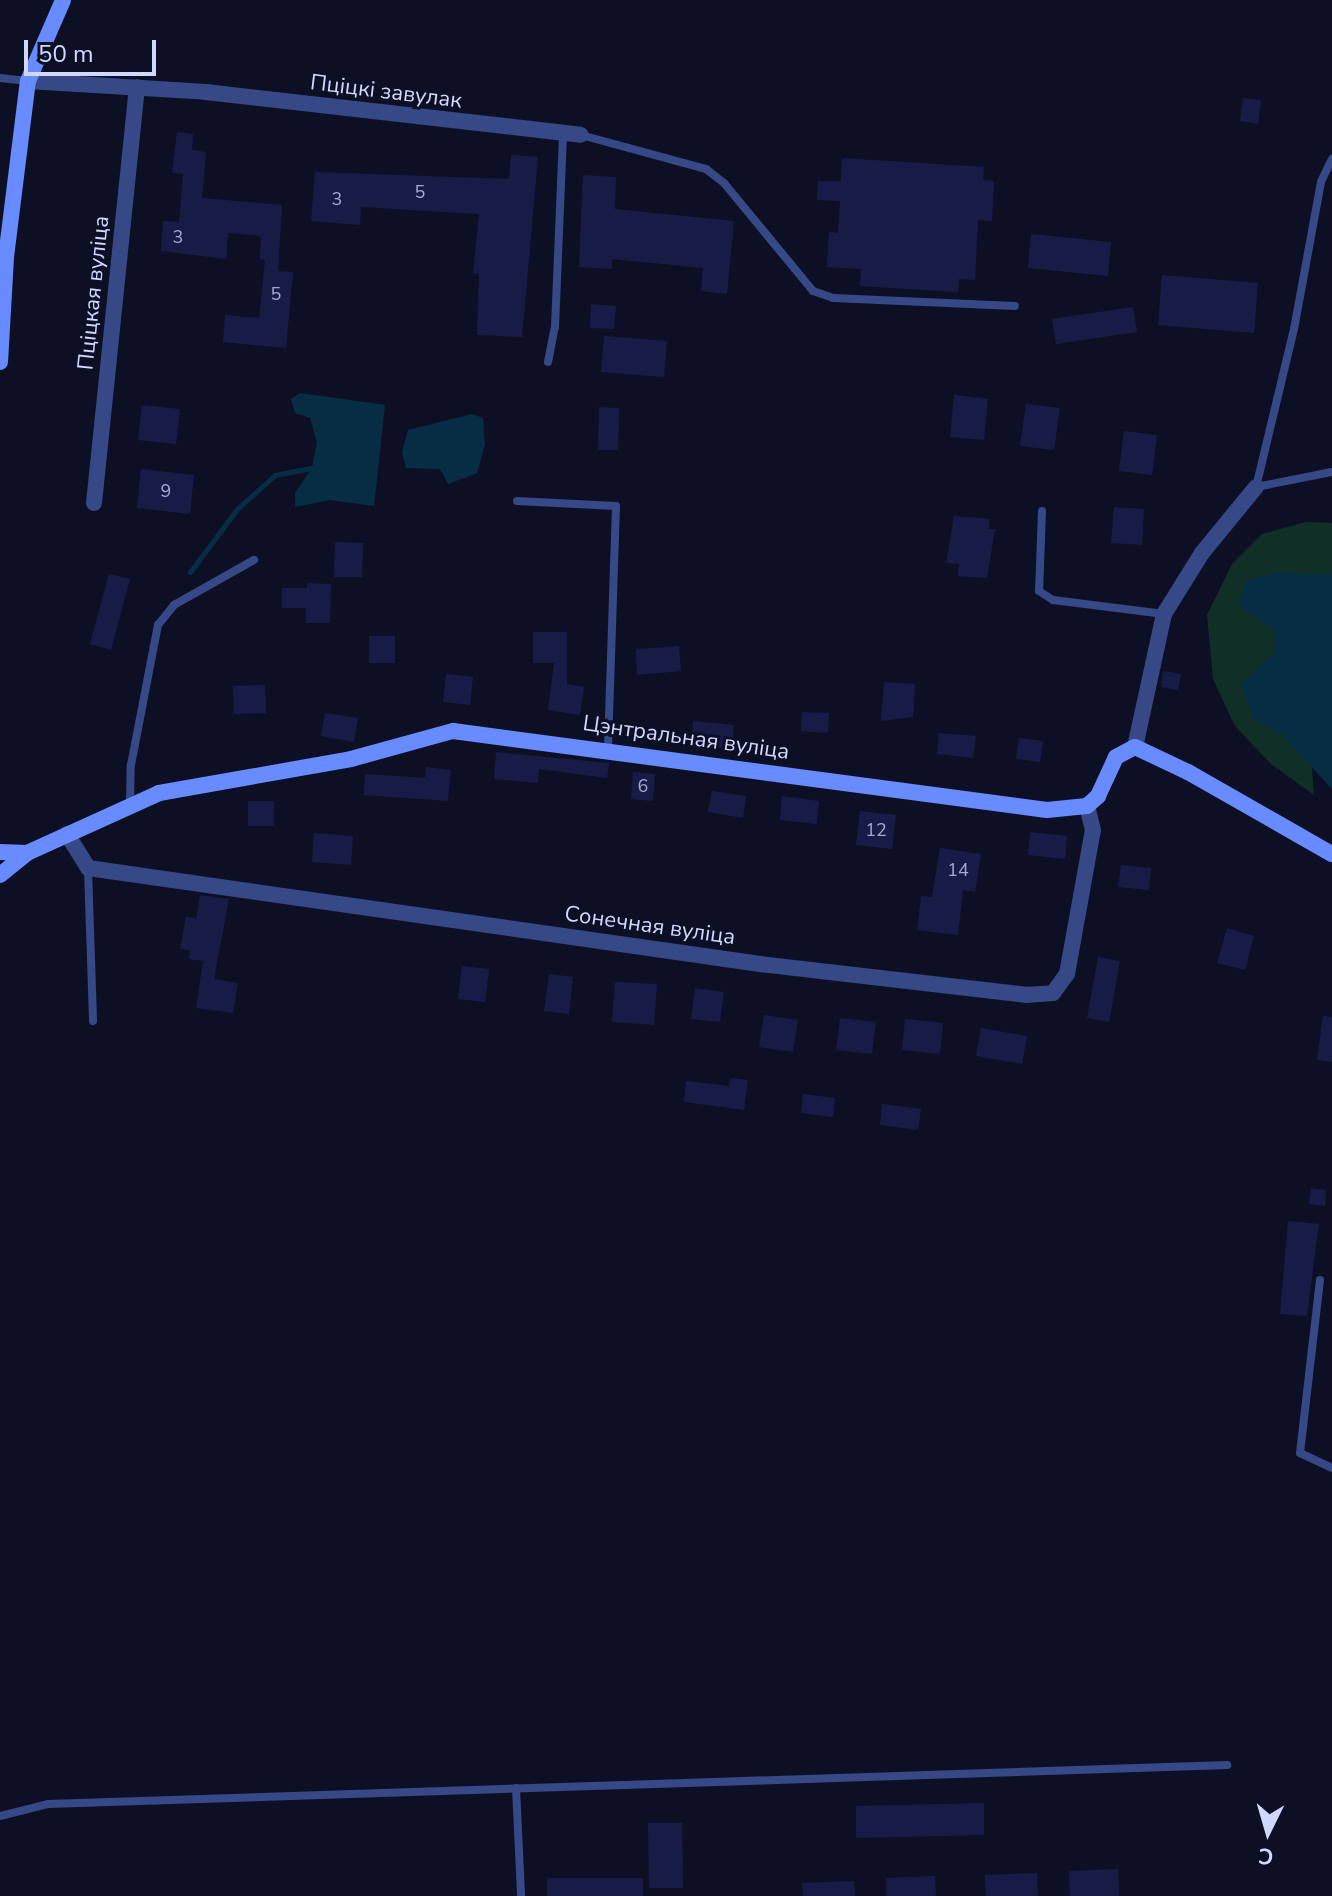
<!DOCTYPE html>
<html>
<head>
<meta charset="utf-8">
<style>
	body { margin:0 }
	#map { position:relative; width:1332px; height:1896px; overflow:hidden; background:#0d1025; font-family:"Nunito Sans",sans-serif }
	div>[style] { position:absolute }
	[style*='--x'] { left:calc(var(--x)*1px); top:calc(var(--y)*1px); width:calc(var(--w)*1px); rotate:calc(var(--a)*1deg) }
	.green>* { inset:0; background:#102f26 }
	.water>* { inset:0; background:#072d44 }
	.stream>* { height:5px; margin:-2.5px; padding:0 2.5px; transform-origin:2.5px; border-radius:2.5px; background:#072d44 }
	.building>* { inset:0; background:#191b47 }
	.lane>* { height:8px; margin:-4px; padding:0 4px; transform-origin:4px; border-radius:4px; background:#364886 }
	.street>* { height:16px; margin:-8px; padding:0 8px; transform-origin:8px; border-radius:8px; background:#364886 }
	.secondary>* { height:16px; margin:-8px; padding:0 8px; transform-origin:8px; border-radius:8px; background:#688cff }
	span { translate:-50% -50%; white-space:nowrap; text-align:center; line-height:1.15; -webkit-text-stroke:6px #0d1025; paint-order:stroke }
	.number-label { font-size:18px; color:#a3a9d1 }
	.number-label span { -webkit-text-stroke-width:0 }
	.street-label { font-size:22px; color:#d1d8ff }
	.north { position:absolute; left:1228px; top:1792px; width:80px; height:80px; -webkit-text-stroke:6px #0d1025; paint-order:stroke; rotate:185deg; font-size:22px; font-weight:700; line-height:32px; text-align:center; color:#d1d8ff }
	.north::after { content:''; display:block; margin:auto; width:28px; height:36px; background:#d1d8ff; clip-path:polygon(50% 0,100% 100%,50% 72%,0 100%) }
	.scale { position:absolute; left:24px; top:40px; width:132px; height:36px; box-sizing:border-box; border:4px solid #d1d8ff; border-top:0; padding-left:10px; font-size:24px; line-height:28px; white-space:nowrap; color:#d1d8ff; -webkit-text-stroke:6px #0d1025; paint-order:stroke }
</style>
</head>
<body>
<div id="map">
	<div class="green">
		<i style="clip-path:polygon(1306px 522px,1332px 523px,1332px 588px,1275px 611px,1311px 755px,1314px 795px,1271px 764px,1235px 726px,1213px 679px,1207px 615px,1232px 564px,1262px 534px)"></i>
	</div>
	<div class="water">
		<i style="clip-path:polygon(300px 393px,385px 405px,374px 506px,330px 500px,295px 507px,295px 493px,312px 468px,317px 442px,310px 418px,295px 413px,291px 399px)"></i>
		<i style="clip-path:polygon(472px 414px,483px 418px,485px 444px,477px 473px,448px 484px,440px 469px,406px 468px,402px 453px,408px 430px)"></i>
		<i style="clip-path:polygon(1276px 573px,1332px 575px,1332px 789px,1281px 734px,1254px 719px,1241px 684px,1275px 652px,1274px 629px,1238px 605px,1247px 580px)"></i>
	</div>
	<div class="stream">
		<i style="--x:190;--y:572;--w:79;--a:-53.3"></i>
		<i style="--x:237;--y:509;--w:51;--a:-41.8"></i>
		<i style="--x:275;--y:475;--w:38;--a:-11"></i>
	</div>
	<div class="building">
		<i style="clip-path:polygon(1243px 98px,1261px 100px,1258px 124px,1240px 121px)"></i>
		<i style="clip-path:polygon(177px 132px,193px 134px,192px 150px,206px 152px,202px 198px,282px 205px,278px 271px,293px 272px,286px 348px,223px 342px,225px 315px,259px 318px,265px 260px,260px 259px,261px 236px,228px 233px,226px 259px,161px 251px,163px 221px,179px 222px,183px 174px,172px 173px)"></i>
		<i style="clip-path:polygon(511px 155px,538px 157px,522px 337px,477px 335px,479px 274px,473px 273px,479px 214px,361px 207px,360px 225px,311px 221px,315px 172px,509px 179px)"></i>
		<i style="clip-path:polygon(842px 158px,984px 167px,983px 180px,994px 181px,992px 221px,978px 220px,975px 280px,959px 279px,958px 292px,860px 286px,861px 269px,827px 267px,829px 232px,838px 233px,840px 201px,817px 200px,818px 181px,841px 181px)"></i>
		<i style="clip-path:polygon(583px 175px,616px 177px,615px 209px,734px 221px,727px 294px,701px 291px,703px 268px,612px 259px,612px 269px,579px 267px)"></i>
		<i style="clip-path:polygon(1031px 234px,1111px 242px,1108px 276px,1028px 268px)"></i>
		<i style="clip-path:polygon(1162px 275px,1258px 283px,1254px 333px,1158px 325px)"></i>
		<i style="clip-path:polygon(591px 304px,616px 306px,614px 329px,590px 328px)"></i>
		<i style="clip-path:polygon(1133px 307px,1137px 332px,1056px 344px,1052px 319px)"></i>
		<i style="clip-path:polygon(604px 336px,667px 341px,664px 377px,601px 372px)"></i>
		<i style="clip-path:polygon(954px 395px,988px 399px,984px 440px,950px 437px)"></i>
		<i style="clip-path:polygon(1026px 404px,1060px 408px,1054px 450px,1020px 446px)"></i>
		<i style="clip-path:polygon(142px 405px,180px 409px,176px 444px,138px 440px)"></i>
		<i style="clip-path:polygon(599px 407px,619px 408px,618px 450px,598px 450px)"></i>
		<i style="clip-path:polygon(1124px 431px,1157px 435px,1152px 475px,1119px 471px)"></i>
		<i style="clip-path:polygon(141px 469px,194px 475px,190px 514px,137px 508px)"></i>
		<i style="clip-path:polygon(1114px 507px,1144px 509px,1142px 545px,1111px 543px)"></i>
		<i style="clip-path:polygon(954px 516px,990px 519px,989px 529px,995px 529px,987px 578px,958px 576px,959px 564px,946px 563px)"></i>
		<i style="clip-path:polygon(335px 542px,363px 543px,362px 577px,334px 577px)"></i>
		<i style="clip-path:polygon(109px 574px,130px 579px,111px 650px,90px 644px)"></i>
		<i style="clip-path:polygon(307px 583px,331px 584px,330px 623px,306px 623px,306px 608px,282px 608px,282px 588px,307px 588px)"></i>
		<i style="clip-path:polygon(533px 632px,567px 632px,567px 684px,584px 687px,580px 715px,548px 710px,554px 663px,533px 663px)"></i>
		<i style="clip-path:polygon(369px 636px,395px 636px,395px 663px,369px 663px)"></i>
		<i style="clip-path:polygon(679px 646px,681px 671px,637px 675px,636px 649px)"></i>
		<i style="clip-path:polygon(1163px 671px,1181px 674px,1178px 690px,1161px 687px)"></i>
		<i style="clip-path:polygon(446px 674px,473px 677px,470px 705px,443px 702px)"></i>
		<i style="clip-path:polygon(884px 682px,915px 684px,913px 717px,881px 721px)"></i>
		<i style="clip-path:polygon(265px 685px,266px 713px,234px 714px,233px 686px)"></i>
		<i style="clip-path:polygon(802px 712px,829px 713px,828px 733px,801px 731px)"></i>
		<i style="clip-path:polygon(325px 713px,358px 718px,354px 742px,321px 736px)"></i>
		<i style="clip-path:polygon(693px 721px,734px 725px,732px 749px,691px 744px)"></i>
		<i style="clip-path:polygon(939px 733px,976px 736px,973px 758px,937px 754px)"></i>
		<i style="clip-path:polygon(1019px 738px,1043px 741px,1040px 762px,1016px 759px)"></i>
		<i style="clip-path:polygon(496px 752px,609px 763px,607px 778px,539px 769px,538px 783px,494px 779px)"></i>
		<i style="clip-path:polygon(426px 767px,451px 770px,448px 801px,364px 795px,365px 774px,425px 778px)"></i>
		<i style="clip-path:polygon(633px 772px,655px 774px,653px 801px,631px 799px)"></i>
		<i style="clip-path:polygon(712px 791px,746px 796px,743px 818px,708px 812px)"></i>
		<i style="clip-path:polygon(782px 796px,819px 801px,817px 824px,780px 820px)"></i>
		<i style="clip-path:polygon(248px 801px,274px 801px,274px 826px,248px 826px)"></i>
		<i style="clip-path:polygon(860px 811px,896px 815px,892px 849px,856px 845px)"></i>
		<i style="clip-path:polygon(1030px 832px,1067px 836px,1065px 859px,1028px 855px)"></i>
		<i style="clip-path:polygon(314px 833px,353px 836px,351px 865px,312px 862px)"></i>
		<i style="clip-path:polygon(940px 848px,981px 854px,975px 892px,963px 890px,958px 935px,917px 930px,921px 896px,932px 897px)"></i>
		<i style="clip-path:polygon(1121px 865px,1151px 868px,1149px 890px,1118px 887px)"></i>
		<i style="clip-path:polygon(200px 895px,229px 899px,214px 979px,238px 983px,233px 1013px,196px 1008px,203px 961px,189px 959px,190px 950px,180px 949px,186px 916px,196px 919px)"></i>
		<i style="clip-path:polygon(1227px 928px,1254px 936px,1245px 970px,1217px 963px)"></i>
		<i style="clip-path:polygon(1098px 957px,1120px 961px,1109px 1022px,1087px 1018px)"></i>
		<i style="clip-path:polygon(462px 966px,489px 969px,485px 1002px,458px 999px)"></i>
		<i style="clip-path:polygon(549px 974px,573px 977px,569px 1014px,544px 1011px)"></i>
		<i style="clip-path:polygon(615px 982px,657px 984px,654px 1025px,612px 1022px)"></i>
		<i style="clip-path:polygon(695px 988px,724px 992px,720px 1022px,691px 1019px)"></i>
		<i style="clip-path:polygon(764px 1015px,798px 1020px,793px 1052px,759px 1047px)"></i>
		<i style="clip-path:polygon(1323px 1016px,1332px 1017px,1332px 1062px,1317px 1060px)"></i>
		<i style="clip-path:polygon(840px 1018px,876px 1022px,872px 1054px,836px 1050px)"></i>
		<i style="clip-path:polygon(905px 1019px,943px 1023px,940px 1054px,902px 1050px)"></i>
		<i style="clip-path:polygon(981px 1028px,1027px 1036px,1022px 1064px,976px 1056px)"></i>
		<i style="clip-path:polygon(730px 1078px,748px 1080px,744px 1110px,684px 1102px,686px 1081px,729px 1086px)"></i>
		<i style="clip-path:polygon(803px 1094px,835px 1098px,833px 1117px,801px 1113px)"></i>
		<i style="clip-path:polygon(882px 1104px,921px 1109px,918px 1130px,880px 1125px)"></i>
		<i style="clip-path:polygon(1311px 1188px,1326px 1190px,1325px 1206px,1309px 1204px)"></i>
		<i style="clip-path:polygon(1288px 1221px,1319px 1224px,1307px 1316px,1280px 1314px)"></i>
		<i style="clip-path:polygon(984px 1803px,984px 1835px,856px 1838px,856px 1806px)"></i>
		<i style="clip-path:polygon(648px 1823px,682px 1823px,683px 1888px,649px 1888px)"></i>
		<i style="clip-path:polygon(1118px 1869px,1119px 1896px,1070px 1896px,1069px 1871px)"></i>
		<i style="clip-path:polygon(1037px 1873px,1038px 1896px,986px 1896px,985px 1875px)"></i>
		<i style="clip-path:polygon(935px 1876px,936px 1896px,886px 1896px,886px 1878px)"></i>
		<i style="clip-path:polygon(547px 1878px,643px 1878px,643px 1896px,547px 1896px)"></i>
		<i style="clip-path:polygon(854px 1881px,855px 1896px,803px 1896px,802px 1883px)"></i>
	</div>
	<div class="lane">
		<i style="--x:0;--y:78;--w:28;--a:6"></i>
		<i style="--x:581;--y:135;--w:130;--a:15.2"></i>
		<i style="--x:706;--y:169;--w:23;--a:38"></i>
		<i style="--x:724;--y:183;--w:140;--a:50.5"></i>
		<i style="--x:813;--y:291;--w:21;--a:19"></i>
		<i style="--x:833;--y:298;--w:182;--a:2.5"></i>
		<i style="--x:1332;--y:159;--w:25;--a:116"></i>
		<i style="--x:1321;--y:182;--w:149;--a:100.4"></i>
		<i style="--x:1294;--y:329;--w:163;--a:103.5"></i>
		<i style="--x:1256;--y:487;--w:77;--a:-11.2"></i>
		<i style="--x:548;--y:362;--w:36;--a:-79"></i>
		<i style="--x:555;--y:327;--w:192;--a:-87.6"></i>
		<i style="--x:517;--y:501;--w:99;--a:2.9"></i>
		<i style="--x:616;--y:506;--w:243;--a:91.9"></i>
		<i style="--x:1042;--y:511;--w:80;--a:92.1"></i>
		<i style="--x:1039;--y:591;--w:17;--a:33"></i>
		<i style="--x:1053;--y:600;--w:112;--a:7.2"></i>
		<i style="--x:130;--y:804;--w:39;--a:-89"></i>
		<i style="--x:131;--y:765;--w:143;--a:-79.1"></i>
		<i style="--x:158;--y:625;--w:26;--a:-51"></i>
		<i style="--x:174;--y:605;--w:92;--a:-29.4"></i>
		<i style="--x:88;--y:869;--w:152;--a:88.1"></i>
		<i style="--x:1320;--y:1280;--w:174;--a:96.6"></i>
		<i style="--x:1300;--y:1453;--w:35;--a:25"></i>
		<i style="--x:516;--y:1788;--w:108;--a:87.3"></i>
		<i style="--x:0;--y:1816;--w:49;--a:-14"></i>
		<i style="--x:48;--y:1804;--w:1180;--a:-1.89"></i>
	</div>
	<div class="street">
		<i style="--x:28;--y:81;--w:178;--a:3.5"></i>
		<i style="--x:206;--y:92;--w:377;--a:6.5"></i>
		<i style="--x:94;--y:503;--w:418;--a:-84.1"></i>
		<i style="--x:1135;--y:747;--w:136;--a:-77.7"></i>
		<i style="--x:1164;--y:614;--w:72;--a:-58.1"></i>
		<i style="--x:1202;--y:553;--w:85;--a:-50.7"></i>
		<i style="--x:67;--y:834;--w:40;--a:58"></i>
		<i style="--x:88;--y:868;--w:679;--a:8.13"></i>
		<i style="--x:760;--y:964;--w:268;--a:6.6"></i>
		<i style="--x:1026;--y:995;--w:27;--a:-4"></i>
		<i style="--x:1053;--y:993;--w:24;--a:-54"></i>
		<i style="--x:1067;--y:974;--w:146;--a:-79.8"></i>
		<i style="--x:1093;--y:830;--w:25;--a:-104"></i>
	</div>
	<div class="secondary">
		<i style="--x:0;--y:362;--w:105;--a:-86.7"></i>
		<i style="--x:6;--y:257;--w:177;--a:-82.9"></i>
		<i style="--x:28;--y:81;--w:88;--a:-66.6"></i>
		<i style="--x:0;--y:852;--w:27;--a:2"></i>
		<i style="--x:0;--y:875;--w:35;--a:-39"></i>
		<i style="--x:27;--y:853;--w:145;--a:-24.4"></i>
		<i style="--x:159;--y:793;--w:195;--a:-10"></i>
		<i style="--x:351;--y:759;--w:106;--a:-15.4"></i>
		<i style="--x:453;--y:731;--w:599;--a:7.58"></i>
		<i style="--x:1047;--y:810;--w:40;--a:-5.7"></i>
		<i style="--x:1087;--y:806;--w:15;--a:-42"></i>
		<i style="--x:1098;--y:796;--w:43;--a:-65.2"></i>
		<i style="--x:1116;--y:757;--w:21;--a:-28"></i>
		<i style="--x:1135;--y:747;--w:59;--a:25.3"></i>
		<i style="--x:1188;--y:772;--w:166;--a:29.7"></i>
	</div>
	<div class="number-label">
		<span style="left:420px;top:192px">5</span>
		<span style="left:337px;top:199px">3</span>
		<span style="left:178px;top:237px">3</span>
		<span style="left:276px;top:294px">5</span>
		<span style="left:166px;top:491px">9</span>
		<span style="left:643px;top:786px">6</span>
		<span style="left:876px;top:830px">12</span>
		<span style="left:958px;top:870px">14</span>
	</div>
	<div class="street-label">
		<span style="left:386px;top:92px;rotate:7deg">Пціцкі завулак</span>
		<span style="left:94px;top:293px;rotate:-84deg">Пціцкая вуліца</span>
		<span style="left:686px;top:738px;rotate:8deg">Цэнтральная вуліца</span>
		<span style="left:650px;top:926px;rotate:8deg">Сонечная вуліца</span>
	</div>
	<div class="north">С</div>
	<div class="scale">50 m</div>
</div>
</body>
</html>
